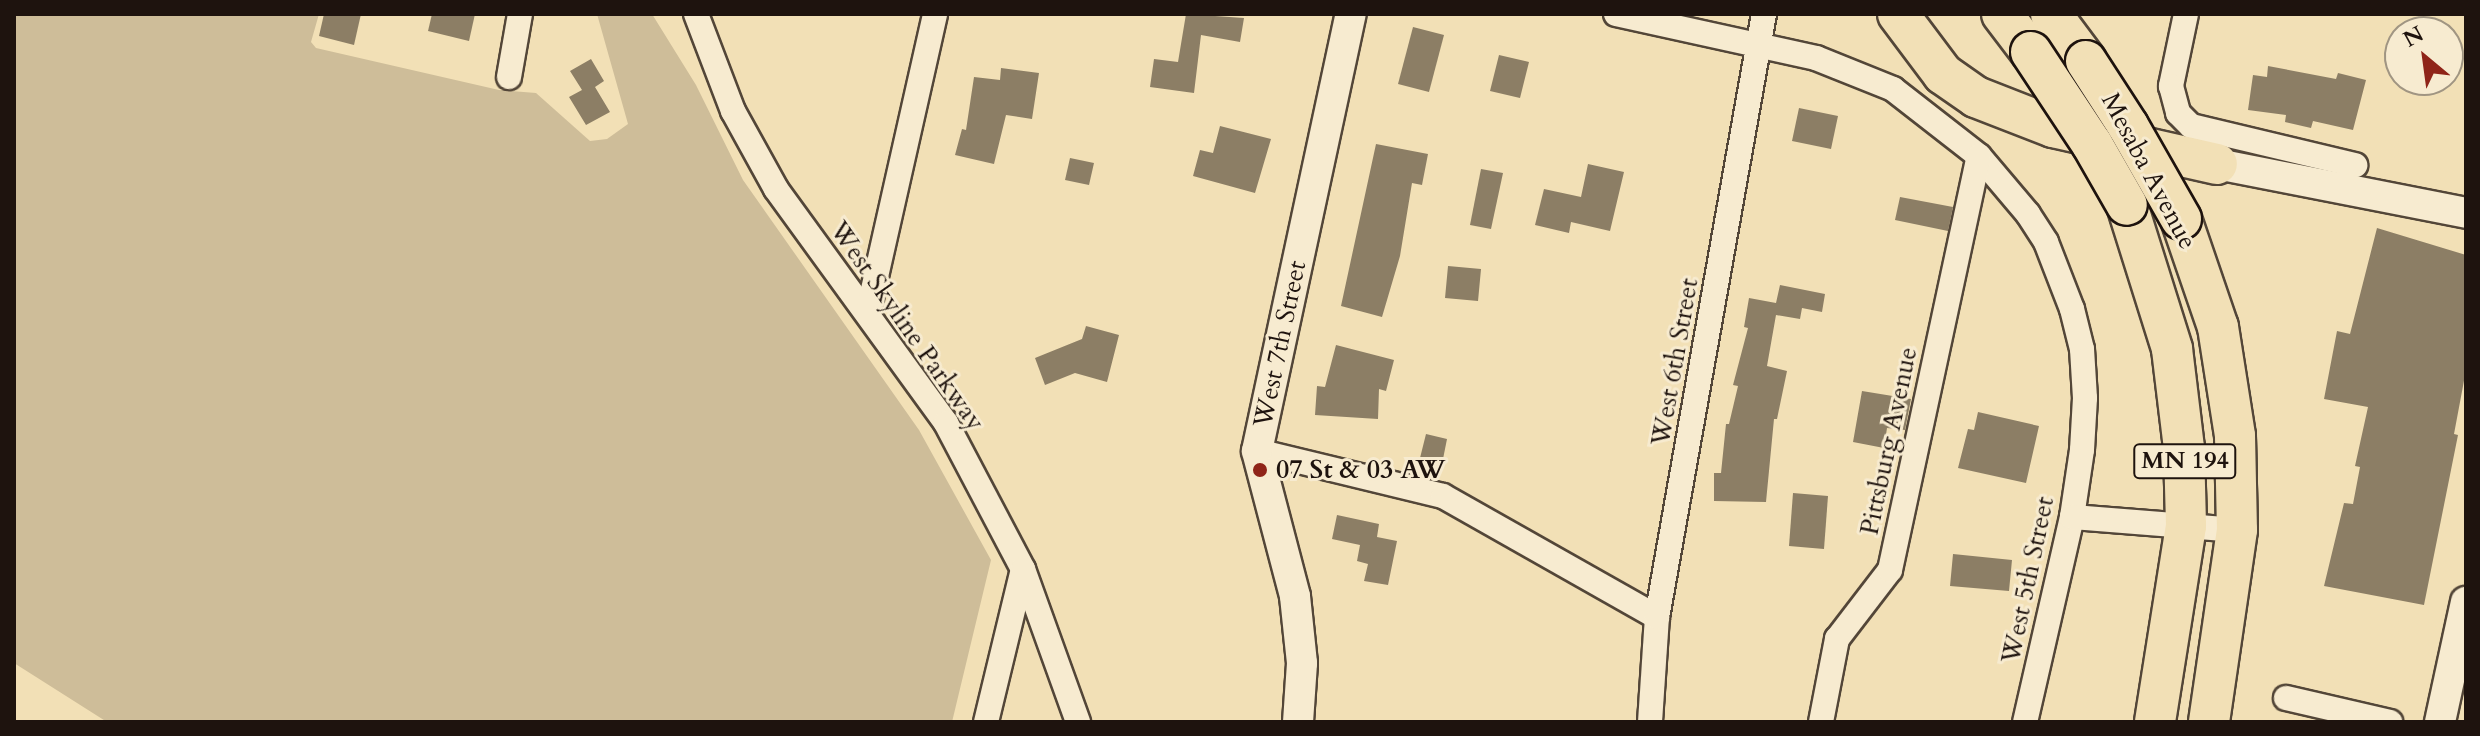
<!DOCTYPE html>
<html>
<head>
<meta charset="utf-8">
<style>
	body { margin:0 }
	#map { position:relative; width:2480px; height:736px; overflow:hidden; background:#f2e0b6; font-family:Cardo,serif }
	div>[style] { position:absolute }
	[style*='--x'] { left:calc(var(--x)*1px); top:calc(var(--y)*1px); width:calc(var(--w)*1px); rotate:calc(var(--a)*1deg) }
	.green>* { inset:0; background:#cebd99 }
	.building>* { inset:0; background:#8c7e65 }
	.roads { filter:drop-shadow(2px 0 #534638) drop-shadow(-2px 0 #534638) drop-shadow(0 2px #534638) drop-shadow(0 -2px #534638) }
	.minor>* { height:24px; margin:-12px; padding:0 12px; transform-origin:12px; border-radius:12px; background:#f7ebd0 }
	.tertiary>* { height:30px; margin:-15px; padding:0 15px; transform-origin:15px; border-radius:15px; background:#f7ebd0 }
	.trunk>* { height:40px; margin:-20px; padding:0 20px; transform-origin:20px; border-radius:20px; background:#f2e0b6 }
	.bridges { filter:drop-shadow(2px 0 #1e130e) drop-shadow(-2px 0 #1e130e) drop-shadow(0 2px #1e130e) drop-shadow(0 -2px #1e130e) }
	.trunk-bridge>* { height:40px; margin:-20px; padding:0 20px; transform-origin:20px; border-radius:20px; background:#f2e0b6 }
	.dots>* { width:22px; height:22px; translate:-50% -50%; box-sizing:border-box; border:4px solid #f7ebd0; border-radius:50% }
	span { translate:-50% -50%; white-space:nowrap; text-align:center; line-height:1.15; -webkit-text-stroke:6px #f7ebd0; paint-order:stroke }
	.shield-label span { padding:2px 6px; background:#f7ebd0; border:2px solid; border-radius:6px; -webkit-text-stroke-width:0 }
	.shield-label { font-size:24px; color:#1e130e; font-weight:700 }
	.street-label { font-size:26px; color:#1e130e }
	.poi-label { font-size:26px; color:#1e130e; font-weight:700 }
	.left { translate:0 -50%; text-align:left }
	.frame { position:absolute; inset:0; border:16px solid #1e130e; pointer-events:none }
	.north { position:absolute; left:2384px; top:16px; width:80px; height:80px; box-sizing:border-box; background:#f7ebd0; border:2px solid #a09582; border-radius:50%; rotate:331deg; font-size:22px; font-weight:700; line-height:32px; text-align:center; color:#1e130e }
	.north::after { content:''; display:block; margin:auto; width:28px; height:36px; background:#8f2418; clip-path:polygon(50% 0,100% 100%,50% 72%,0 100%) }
</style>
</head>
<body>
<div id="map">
	<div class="green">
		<i style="clip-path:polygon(14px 14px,319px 14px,311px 42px,316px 48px,499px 90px,536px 93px,590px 141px,607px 139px,628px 124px,597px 14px,652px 14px,696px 85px,743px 180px,919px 430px,991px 560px,952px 722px,107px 722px,14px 663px)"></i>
	</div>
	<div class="building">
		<i style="clip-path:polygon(324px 14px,361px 14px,354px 45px,319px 36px)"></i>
		<i style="clip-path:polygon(432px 14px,475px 14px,469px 41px,428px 31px)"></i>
		<i style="clip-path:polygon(1186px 14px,1244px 18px,1240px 42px,1201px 35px,1194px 93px,1150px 87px,1154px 59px,1178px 62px)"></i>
		<i style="clip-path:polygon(1413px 27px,1444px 35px,1429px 92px,1398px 84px)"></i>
		<i style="clip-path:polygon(1499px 55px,1529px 62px,1520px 98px,1490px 91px)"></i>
		<i style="clip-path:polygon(591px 59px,604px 81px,595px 87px,610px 112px,586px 125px,569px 97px,582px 90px,570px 71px)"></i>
		<i style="clip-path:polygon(2268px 66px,2336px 79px,2338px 73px,2366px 80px,2353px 130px,2313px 121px,2311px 128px,2285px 122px,2286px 115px,2248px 110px,2253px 75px,2267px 77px)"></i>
		<i style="clip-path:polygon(1001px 68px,1039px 73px,1032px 119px,1006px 115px,994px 164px,955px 155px,962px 129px,966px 130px,974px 77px,1000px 80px)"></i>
		<i style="clip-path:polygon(1799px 108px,1838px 116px,1831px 149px,1792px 141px)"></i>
		<i style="clip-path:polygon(1220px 126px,1271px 139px,1255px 193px,1193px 176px,1200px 150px,1213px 153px)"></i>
		<i style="clip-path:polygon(1376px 144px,1428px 154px,1422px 185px,1412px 183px,1400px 256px,1382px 317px,1341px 306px)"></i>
		<i style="clip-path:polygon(1070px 158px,1094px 163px,1089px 185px,1065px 180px)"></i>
		<i style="clip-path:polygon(1588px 164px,1624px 172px,1610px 231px,1571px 222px,1569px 233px,1535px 225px,1544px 189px,1581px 197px)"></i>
		<i style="clip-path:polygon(1481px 169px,1503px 173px,1491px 229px,1470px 225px)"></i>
		<i style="clip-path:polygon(1900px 197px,1953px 207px,1948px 231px,1895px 220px)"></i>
		<i style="clip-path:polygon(2377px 228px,2466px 255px,2466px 370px,2454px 434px,2458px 435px,2424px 605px,2324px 586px,2344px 503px,2353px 504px,2360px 467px,2355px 466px,2368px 407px,2324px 399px,2337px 331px,2350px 334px)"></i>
		<i style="clip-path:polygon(1448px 266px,1481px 269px,1478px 301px,1445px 298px)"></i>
		<i style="clip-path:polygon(1780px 285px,1825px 294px,1822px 312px,1802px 308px,1800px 319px,1776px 315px,1767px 366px,1787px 371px,1777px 419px,1774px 419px,1766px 502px,1714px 501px,1714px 473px,1721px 473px,1726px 424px,1729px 424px,1738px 386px,1733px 385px,1748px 328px,1744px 327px,1749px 298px,1776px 303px)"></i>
		<i style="clip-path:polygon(1086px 326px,1119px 335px,1107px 382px,1075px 373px,1045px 385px,1035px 358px,1082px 339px)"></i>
		<i style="clip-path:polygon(1336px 345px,1394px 360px,1386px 391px,1379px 389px,1378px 419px,1315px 415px,1317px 386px,1325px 387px)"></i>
		<i style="clip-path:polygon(1862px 391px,1911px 399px,1905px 430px,1887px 428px,1884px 448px,1853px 442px)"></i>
		<i style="clip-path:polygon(1978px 412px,2039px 426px,2026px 483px,1958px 468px,1968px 429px,1974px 430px)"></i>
		<i style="clip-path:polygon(1426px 434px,1447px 439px,1442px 464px,1420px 458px)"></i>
		<i style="clip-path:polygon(1793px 493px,1828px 496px,1824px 549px,1789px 546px)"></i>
		<i style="clip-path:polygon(1337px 515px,1379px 524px,1377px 537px,1397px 541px,1388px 585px,1364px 581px,1368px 564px,1357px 561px,1360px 545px,1332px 539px)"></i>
		<i style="clip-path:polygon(1953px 554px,2012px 560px,2009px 591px,1950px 586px)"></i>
	</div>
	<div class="roads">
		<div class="minor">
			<i style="--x:696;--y:14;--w:104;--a:69.1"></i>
			<i style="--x:733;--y:111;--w:89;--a:61.1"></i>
			<i style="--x:776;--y:189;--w:289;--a:54"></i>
			<i style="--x:946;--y:423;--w:165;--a:62.2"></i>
			<i style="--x:1023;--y:569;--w:163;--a:70.2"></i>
			<i style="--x:1616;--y:14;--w:205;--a:12.4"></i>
			<i style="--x:1816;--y:58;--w:83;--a:21.9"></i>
			<i style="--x:1893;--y:89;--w:109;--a:37.9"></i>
			<i style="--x:1979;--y:156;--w:76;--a:49.8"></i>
			<i style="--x:2028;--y:214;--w:33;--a:57"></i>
			<i style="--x:2046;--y:242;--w:72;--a:68.8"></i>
			<i style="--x:2072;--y:309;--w:41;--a:76"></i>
			<i style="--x:2082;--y:349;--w:49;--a:86.5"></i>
			<i style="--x:2085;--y:398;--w:52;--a:93.3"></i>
			<i style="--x:2082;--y:450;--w:68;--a:98.5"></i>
			<i style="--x:2072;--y:517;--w:210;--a:102.9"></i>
			<i style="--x:2186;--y:14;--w:74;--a:101.8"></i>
			<i style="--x:2171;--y:86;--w:28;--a:75"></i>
			<i style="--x:2178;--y:113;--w:18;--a:45"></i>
			<i style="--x:2191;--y:126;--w:169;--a:13.4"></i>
			<i style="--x:509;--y:77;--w:64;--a:-80.1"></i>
			<i style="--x:868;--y:312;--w:305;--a:-77.3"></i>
			<i style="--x:1257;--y:451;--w:191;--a:13.6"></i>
			<i style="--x:1443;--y:496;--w:246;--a:29.5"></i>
			<i style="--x:2072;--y:517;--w:166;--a:4.5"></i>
			<i style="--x:2286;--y:698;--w:107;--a:13"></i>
			<i style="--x:986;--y:722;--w:157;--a:-76.4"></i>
			<i style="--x:1650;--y:722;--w:105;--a:-86.2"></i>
			<i style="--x:1657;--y:617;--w:612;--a:-79.94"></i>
			<i style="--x:1821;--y:722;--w:85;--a:-79.1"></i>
			<i style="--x:1837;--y:639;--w:87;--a:-52.5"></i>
			<i style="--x:1890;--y:570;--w:423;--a:-77.9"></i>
		</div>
		<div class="tertiary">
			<i style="--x:2217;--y:164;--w:254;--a:11.1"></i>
			<i style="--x:1298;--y:722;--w:59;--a:-86.1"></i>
			<i style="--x:1302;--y:663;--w:67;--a:-96"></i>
			<i style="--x:1295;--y:596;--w:150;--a:-104.7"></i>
			<i style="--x:1257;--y:451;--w:447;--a:-77.9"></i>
			<i style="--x:2440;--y:722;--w:123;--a:-77.8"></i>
		</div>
		<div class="trunk">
			<i style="--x:1898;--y:14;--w:75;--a:53.1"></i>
			<i style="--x:1943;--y:74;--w:40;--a:34.9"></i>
			<i style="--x:1976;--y:97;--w:83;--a:21.3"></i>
			<i style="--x:2053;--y:127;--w:168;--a:12.7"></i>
			<i style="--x:2002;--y:14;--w:48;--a:52.7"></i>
			<i style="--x:2051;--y:14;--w:59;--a:53.3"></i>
			<i style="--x:2127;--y:205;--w:151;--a:72.6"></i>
			<i style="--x:2172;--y:349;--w:100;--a:83.1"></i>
			<i style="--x:2184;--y:448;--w:78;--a:88.5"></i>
			<i style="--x:2186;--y:526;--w:198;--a:99"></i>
			<i style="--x:2181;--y:219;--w:114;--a:71.1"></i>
			<i style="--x:2218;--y:327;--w:110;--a:81.1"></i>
			<i style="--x:2235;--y:436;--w:94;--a:88.8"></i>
			<i style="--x:2237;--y:530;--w:194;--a:98.3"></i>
		</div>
	</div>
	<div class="bridges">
		<div class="trunk-bridge">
			<i style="--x:2031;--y:52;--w:110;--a:56.5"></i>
			<i style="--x:2092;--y:144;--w:70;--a:60.2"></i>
			<i style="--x:2086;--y:61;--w:77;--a:57.1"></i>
			<i style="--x:2128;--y:126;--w:107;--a:60.3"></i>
		</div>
	</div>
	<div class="dots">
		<i style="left:1260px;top:470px;background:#8f2418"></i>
	</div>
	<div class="shield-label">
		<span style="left:2185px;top:461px">MN 194</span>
	</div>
	<div class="street-label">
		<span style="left:2149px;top:171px;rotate:62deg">Mesaba Avenue</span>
		<span style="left:907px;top:326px;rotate:55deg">West Skyline Parkway</span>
		<span style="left:1280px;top:344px;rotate:-78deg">West 7th Street</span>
		<span style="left:1675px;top:362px;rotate:-80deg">West 6th Street</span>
		<span style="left:1889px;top:441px;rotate:-78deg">Pittsburg Avenue</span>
		<span style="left:2028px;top:580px;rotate:-78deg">West 5th Street</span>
	</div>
	<div class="poi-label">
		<span class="left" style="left:1276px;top:470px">07 St &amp; 03 AW</span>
	</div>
	<div class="frame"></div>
	<div class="north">N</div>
</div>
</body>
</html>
